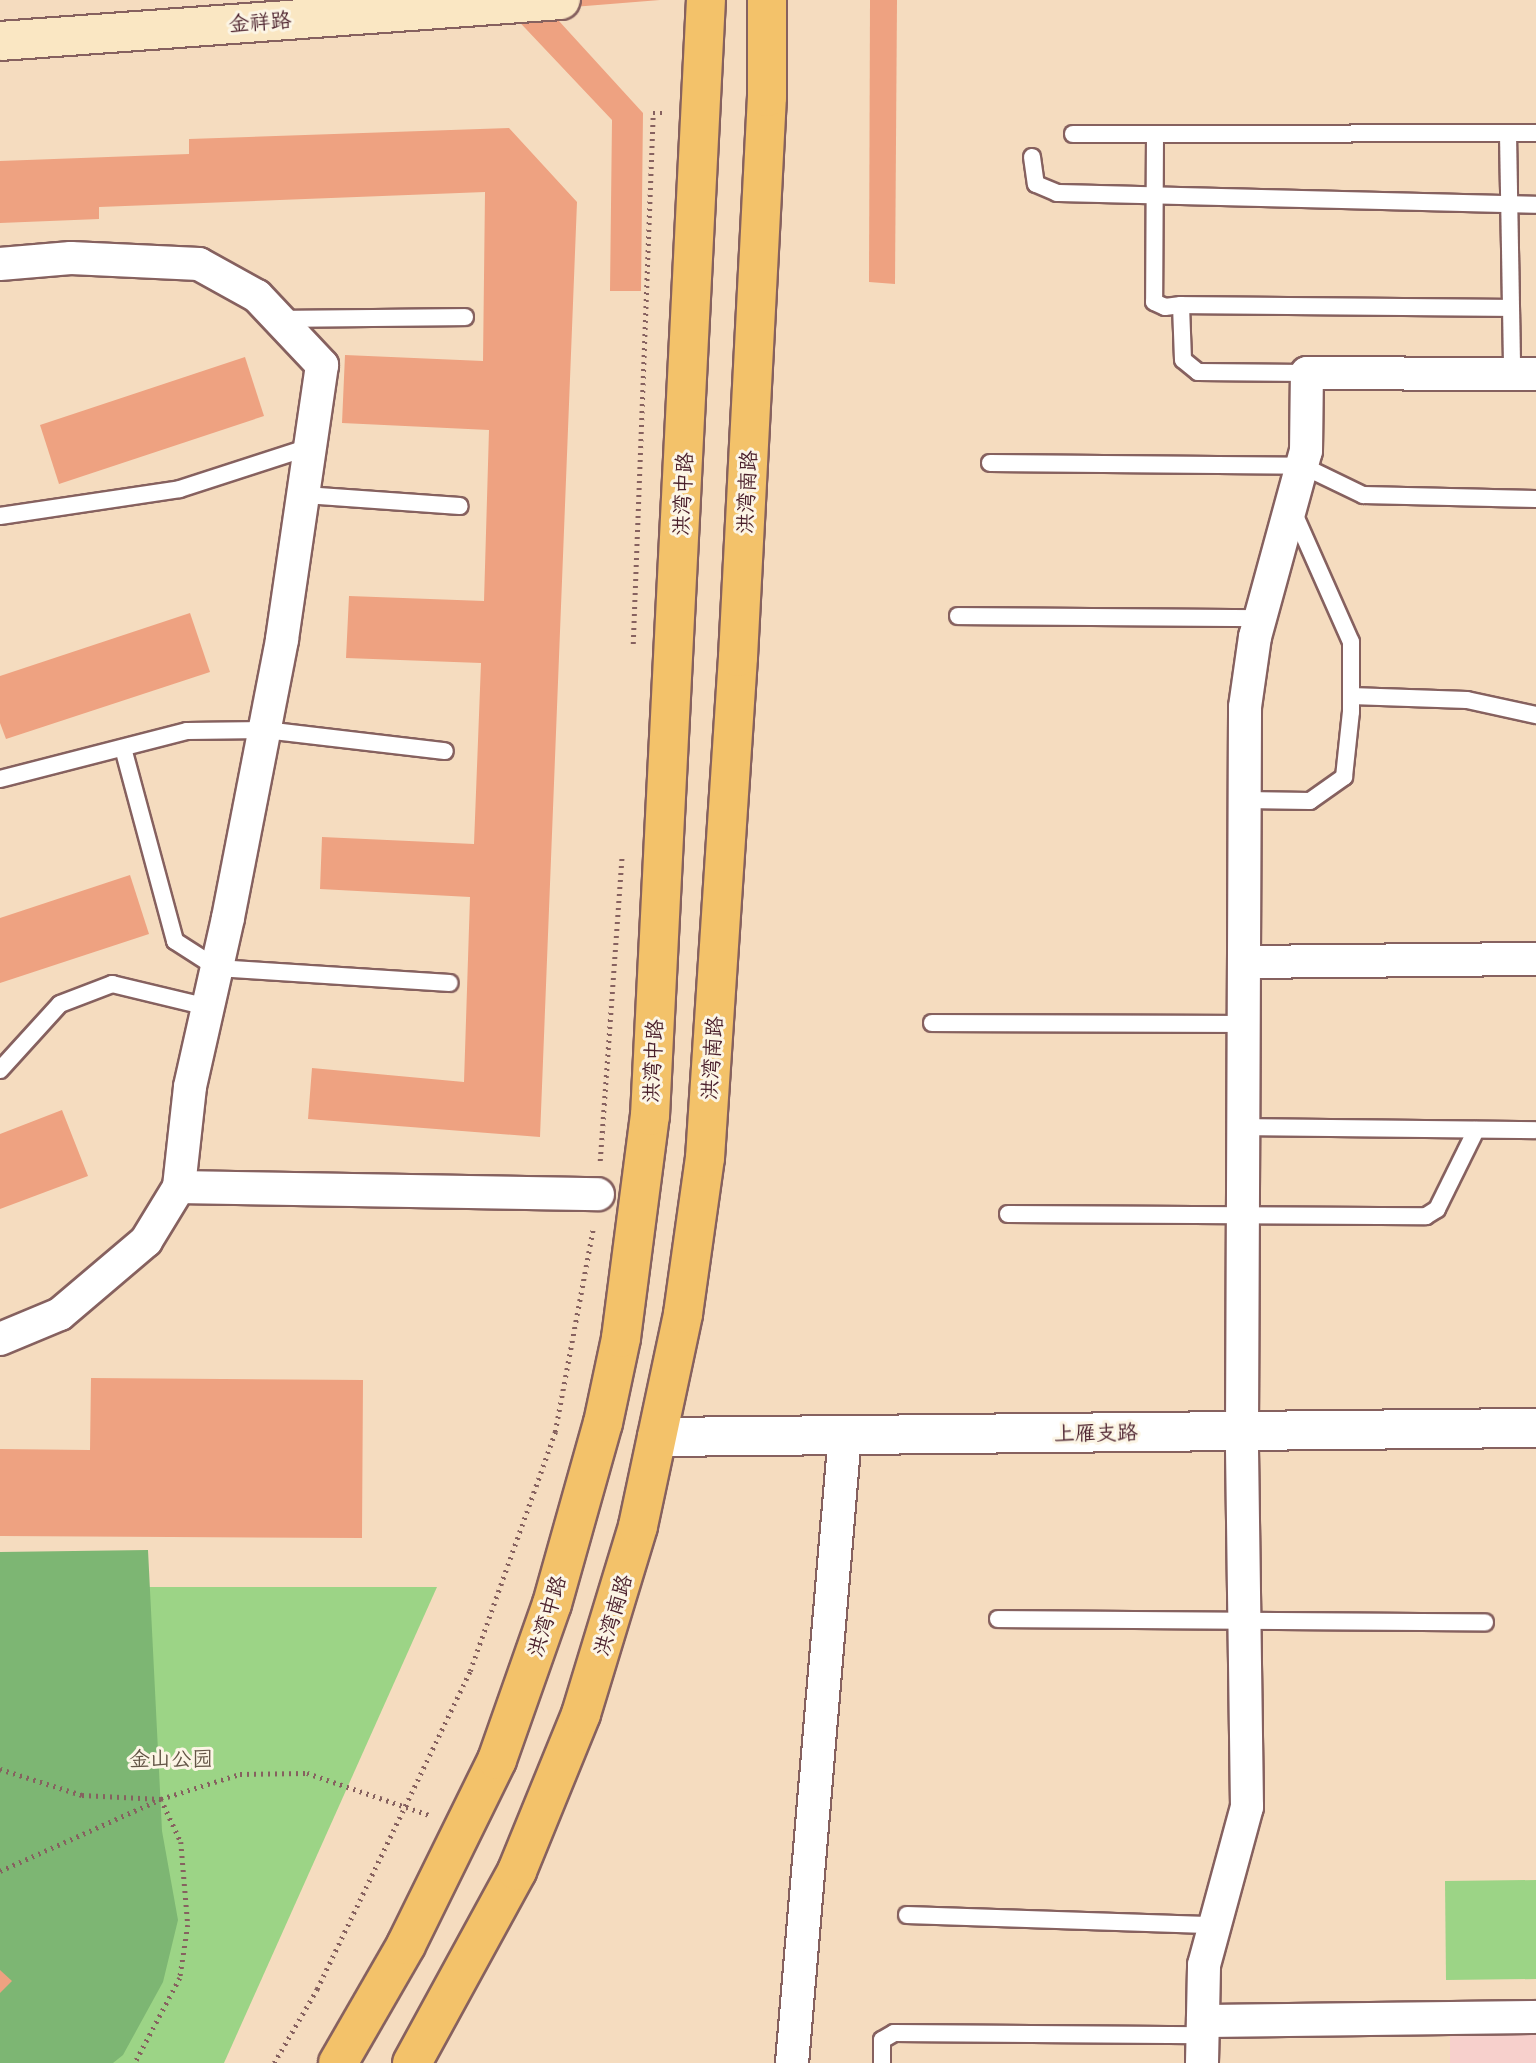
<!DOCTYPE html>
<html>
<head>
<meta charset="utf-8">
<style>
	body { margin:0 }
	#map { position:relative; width:1536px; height:2063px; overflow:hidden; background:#f5dcbf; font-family:"Shantell Sans","LXGW WenKai TC",sans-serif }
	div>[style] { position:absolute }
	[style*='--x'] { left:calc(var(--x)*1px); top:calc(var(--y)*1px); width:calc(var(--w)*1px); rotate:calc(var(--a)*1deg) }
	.built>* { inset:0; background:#f7d0cc }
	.green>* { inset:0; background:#9cd486 }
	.forest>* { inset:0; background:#7db673 }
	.building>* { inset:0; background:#eea281 }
	.path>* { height:4.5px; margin-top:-2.25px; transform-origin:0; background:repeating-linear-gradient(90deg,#86615f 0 2px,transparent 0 7px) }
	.roads { filter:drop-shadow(2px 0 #86615f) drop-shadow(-2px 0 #86615f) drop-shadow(0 2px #86615f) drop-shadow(0 -2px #86615f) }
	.service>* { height:16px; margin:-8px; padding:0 8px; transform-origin:8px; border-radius:8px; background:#fff }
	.minor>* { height:32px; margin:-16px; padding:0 16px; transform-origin:16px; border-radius:16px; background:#fff }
	.tertiary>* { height:38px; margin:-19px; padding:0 19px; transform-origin:19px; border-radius:19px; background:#fff }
	.secondary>* { height:38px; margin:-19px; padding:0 19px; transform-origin:19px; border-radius:19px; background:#fae7c3 }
	.primary>* { height:38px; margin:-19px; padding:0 19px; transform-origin:19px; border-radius:19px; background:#f3c26a }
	span { translate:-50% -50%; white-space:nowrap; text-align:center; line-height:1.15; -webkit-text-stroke:6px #fcf5e5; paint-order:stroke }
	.street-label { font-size:21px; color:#4a1f2b }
	.park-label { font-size:21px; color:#635546 }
</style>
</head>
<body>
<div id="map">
	<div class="built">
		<i style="clip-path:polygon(1450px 2027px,1536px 2027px,1536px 2063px,1450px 2063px)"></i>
	</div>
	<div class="green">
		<i style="clip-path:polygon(0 1587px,437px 1587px,224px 2063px,0 2063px)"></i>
		<i style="clip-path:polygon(1536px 1880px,1536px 1979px,1446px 1980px,1445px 1881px)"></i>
	</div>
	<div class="forest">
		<i style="clip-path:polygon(148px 1550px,162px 1831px,178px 1920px,163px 1982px,123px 2055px,113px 2063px,0 2063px,0 1552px)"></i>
	</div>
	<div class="building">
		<i style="clip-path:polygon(399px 0,660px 0,548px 9px,643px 113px,641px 291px,610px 291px,612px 120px,509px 11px)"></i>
		<i style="clip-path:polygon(870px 0,897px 0,895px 284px,869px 282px)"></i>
		<i style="clip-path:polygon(509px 128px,577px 202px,540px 1137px,308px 1119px,312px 1068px,464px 1082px,470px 897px,320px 889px,322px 837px,474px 844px,481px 663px,346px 658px,349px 596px,484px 601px,489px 430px,342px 423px,345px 355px,483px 361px,485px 192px,99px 207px,99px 219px,0 223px,0 161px,189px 154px,189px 139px)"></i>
		<i style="clip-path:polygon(245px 357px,264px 416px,59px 484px,40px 425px)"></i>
		<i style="clip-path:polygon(190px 613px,210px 672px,6px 739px,0 723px,0 676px)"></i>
		<i style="clip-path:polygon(130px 875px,149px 934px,0 983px,0 918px)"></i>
		<i style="clip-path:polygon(62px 1110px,88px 1176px,0 1209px,0 1134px)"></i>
		<i style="clip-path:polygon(91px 1378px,363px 1380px,362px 1538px,0 1536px,0 1449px,90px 1450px)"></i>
		<i style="clip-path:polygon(0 1970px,12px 1981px,0 1993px)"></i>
	</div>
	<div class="path">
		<i style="--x:633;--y:644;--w:531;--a:-87.84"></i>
		<i style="--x:653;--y:113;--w:10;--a:0"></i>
		<i style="--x:600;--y:1161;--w:307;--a:-85.9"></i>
		<i style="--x:0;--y:1769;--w:86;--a:17.6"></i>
		<i style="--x:82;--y:1795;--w:79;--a:2.9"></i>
		<i style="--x:161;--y:1799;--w:47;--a:65.1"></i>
		<i style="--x:181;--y:1842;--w:83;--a:85.2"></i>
		<i style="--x:188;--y:1925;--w:54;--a:98.6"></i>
		<i style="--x:180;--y:1978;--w:96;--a:117.9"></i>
		<i style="--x:0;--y:1871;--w:176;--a:-24.1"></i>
		<i style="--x:161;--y:1799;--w:83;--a:-17.6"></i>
		<i style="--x:240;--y:1774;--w:67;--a:-0.9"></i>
		<i style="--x:307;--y:1773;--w:129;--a:19"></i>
		<i style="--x:274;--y:2063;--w:86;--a:-59.8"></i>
		<i style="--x:317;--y:1989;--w:353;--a:-64.3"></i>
		<i style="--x:470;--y:1671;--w:254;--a:-70.4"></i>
		<i style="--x:555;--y:1432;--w:207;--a:-79.4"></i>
	</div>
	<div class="roads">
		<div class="service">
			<i style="--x:1073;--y:134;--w:463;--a:-0.1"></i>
			<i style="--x:1155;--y:134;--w:168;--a:90.3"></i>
			<i style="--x:1154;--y:302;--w:12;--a:24"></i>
			<i style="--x:1165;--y:307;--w:16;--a:-7"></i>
			<i style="--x:1508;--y:134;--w:239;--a:89"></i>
			<i style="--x:1032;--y:157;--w:27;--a:82"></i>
			<i style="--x:1036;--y:184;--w:23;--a:23"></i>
			<i style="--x:1057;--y:193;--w:479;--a:1.4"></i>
			<i style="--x:280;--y:319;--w:185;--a:-0.6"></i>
			<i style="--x:1307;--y:373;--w:109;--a:-179.5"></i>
			<i style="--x:1198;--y:372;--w:19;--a:-141"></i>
			<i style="--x:1183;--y:360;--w:55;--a:-92.1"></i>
			<i style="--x:1181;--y:305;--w:329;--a:0.5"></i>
			<i style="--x:990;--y:463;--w:313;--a:0.5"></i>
			<i style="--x:1303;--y:466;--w:67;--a:25.8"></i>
			<i style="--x:1363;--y:495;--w:173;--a:1.3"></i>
			<i style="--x:305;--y:495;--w:155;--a:4.1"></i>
			<i style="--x:0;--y:516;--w:182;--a:-8.5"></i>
			<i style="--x:180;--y:489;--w:139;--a:-18"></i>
			<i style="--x:958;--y:616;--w:302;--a:0.4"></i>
			<i style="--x:1351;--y:696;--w:116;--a:2"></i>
			<i style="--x:1467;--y:700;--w:71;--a:12.3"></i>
			<i style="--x:123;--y:748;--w:200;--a:74.9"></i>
			<i style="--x:175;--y:941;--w:50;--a:32.7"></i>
			<i style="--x:217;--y:968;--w:233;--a:3.7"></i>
			<i style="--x:0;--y:779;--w:193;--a:-14.4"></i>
			<i style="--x:187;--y:731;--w:78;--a:-0.7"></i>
			<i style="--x:265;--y:730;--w:181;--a:6.7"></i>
			<i style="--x:1245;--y:800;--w:65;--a:0.9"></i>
			<i style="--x:1310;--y:801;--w:42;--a:-35.2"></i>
			<i style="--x:1344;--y:777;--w:65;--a:-83.9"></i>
			<i style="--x:1351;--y:712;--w:70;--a:-90"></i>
			<i style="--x:1351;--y:642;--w:143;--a:-113.9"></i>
			<i style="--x:932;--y:1023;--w:312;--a:0.2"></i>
			<i style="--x:0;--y:1070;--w:89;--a:-47.7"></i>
			<i style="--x:60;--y:1004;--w:56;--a:-21"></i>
			<i style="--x:112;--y:984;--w:99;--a:13.5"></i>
			<i style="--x:1244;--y:1127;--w:291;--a:0.6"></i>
			<i style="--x:1008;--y:1214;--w:418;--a:0.3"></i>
			<i style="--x:1426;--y:1216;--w:13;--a:-32"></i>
			<i style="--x:1437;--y:1209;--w:88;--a:-63.7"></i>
			<i style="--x:998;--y:1619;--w:487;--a:0.4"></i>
			<i style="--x:907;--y:1915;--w:307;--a:1.9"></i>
			<i style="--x:882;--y:2063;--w:23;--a:-90"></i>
			<i style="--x:882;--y:2040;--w:14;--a:-30"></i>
			<i style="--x:894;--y:2033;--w:309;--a:0.4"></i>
		</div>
		<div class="minor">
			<i style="--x:0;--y:264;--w:71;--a:-4.8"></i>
			<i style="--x:71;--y:258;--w:128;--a:2.7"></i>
			<i style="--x:199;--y:264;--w:66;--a:28.9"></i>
			<i style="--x:257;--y:296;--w:95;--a:46.7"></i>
			<i style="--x:322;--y:365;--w:278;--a:98.3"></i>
			<i style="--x:282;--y:640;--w:283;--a:101"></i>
			<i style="--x:228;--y:918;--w:173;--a:102.7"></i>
			<i style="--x:190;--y:1087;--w:101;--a:96.3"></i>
			<i style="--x:179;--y:1187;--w:419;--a:1"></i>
			<i style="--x:1244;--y:962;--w:292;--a:-0.6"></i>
			<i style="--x:0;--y:1339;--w:65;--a:-22.6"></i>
			<i style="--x:60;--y:1314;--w:113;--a:-40.3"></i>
			<i style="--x:146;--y:1241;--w:63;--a:-58.6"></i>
			<i style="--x:1203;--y:2021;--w:333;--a:-0.7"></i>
			<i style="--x:792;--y:2063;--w:630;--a:-85.18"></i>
			<i style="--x:1202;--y:2063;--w:98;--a:-88.8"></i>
			<i style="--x:1204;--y:1965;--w:164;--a:-74.8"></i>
			<i style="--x:1247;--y:1807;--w:376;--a:-90.8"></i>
			<i style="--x:1242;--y:1431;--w:724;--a:-89.76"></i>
			<i style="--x:1245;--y:707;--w:71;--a:-81.9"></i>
			<i style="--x:1255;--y:637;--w:193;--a:-74.7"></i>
			<i style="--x:1306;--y:451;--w:78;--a:-89.3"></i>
			<i style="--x:1307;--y:373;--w:229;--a:0.3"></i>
		</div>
		<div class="tertiary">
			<i style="--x:657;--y:1437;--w:879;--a:-0.59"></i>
		</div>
		<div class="secondary">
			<i style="--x:0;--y:41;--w:562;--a:-4.18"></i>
		</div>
		<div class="primary">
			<i style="--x:338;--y:2063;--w:136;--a:-60"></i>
			<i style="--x:406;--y:1945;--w:206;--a:-63.8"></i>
			<i style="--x:497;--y:1760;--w:165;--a:-70.6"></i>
			<i style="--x:552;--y:1604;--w:188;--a:-74.3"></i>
			<i style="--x:603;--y:1423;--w:87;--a:-78"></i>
			<i style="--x:621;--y:1338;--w:224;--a:-82.6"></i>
			<i style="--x:650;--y:1116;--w:1117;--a:-87.13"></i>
			<i style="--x:412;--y:2063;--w:219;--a:-61.3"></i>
			<i style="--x:517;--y:1871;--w:170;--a:-67.8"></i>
			<i style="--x:581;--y:1714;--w:196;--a:-73.1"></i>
			<i style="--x:638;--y:1526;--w:217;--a:-78"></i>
			<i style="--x:683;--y:1314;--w:158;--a:-82"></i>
			<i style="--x:705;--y:1158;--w:502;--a:-86.23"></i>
			<i style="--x:738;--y:657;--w:561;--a:-87.04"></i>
			<i style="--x:767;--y:97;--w:97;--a:-90"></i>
		</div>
	</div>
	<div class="street-label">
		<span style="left:260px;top:22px;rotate:-4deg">金祥路</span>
		<span style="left:747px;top:492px;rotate:-87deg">洪湾南路</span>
		<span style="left:683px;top:494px;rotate:-87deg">洪湾中路</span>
		<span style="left:712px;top:1058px;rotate:-86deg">洪湾南路</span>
		<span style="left:653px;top:1061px;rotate:-87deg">洪湾中路</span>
		<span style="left:1096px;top:1433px;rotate:-1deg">上雁支路</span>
		<span style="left:613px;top:1615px;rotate:-73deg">洪湾南路</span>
		<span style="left:547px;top:1616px;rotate:-73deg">洪湾中路</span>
	</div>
	<div class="park-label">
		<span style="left:171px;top:1759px">金山公园</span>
	</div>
</div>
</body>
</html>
